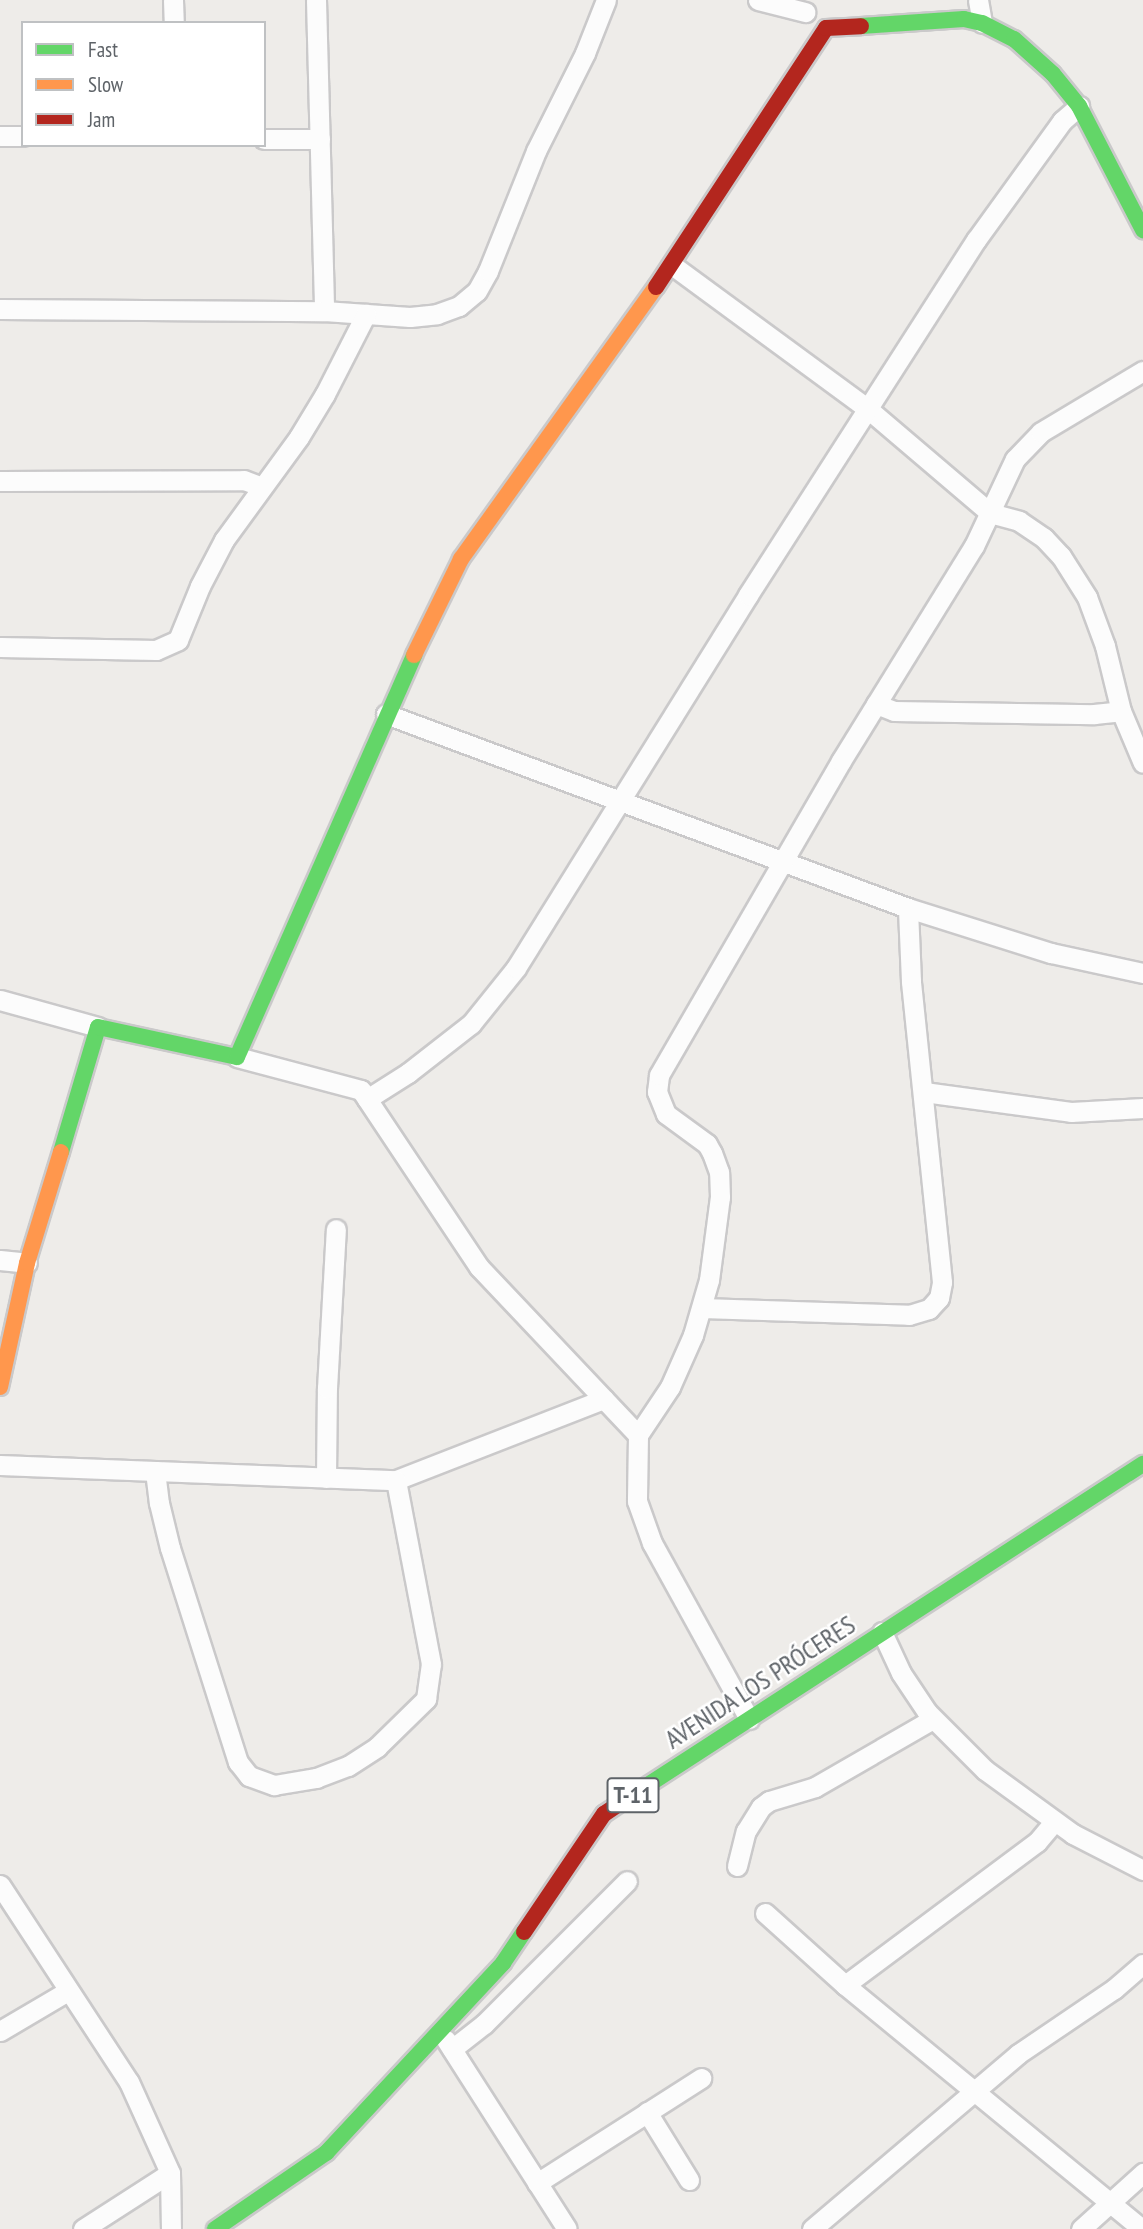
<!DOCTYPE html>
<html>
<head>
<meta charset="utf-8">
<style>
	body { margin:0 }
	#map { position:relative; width:1143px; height:2229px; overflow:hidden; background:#eeece9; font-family:"PT Sans Narrow",sans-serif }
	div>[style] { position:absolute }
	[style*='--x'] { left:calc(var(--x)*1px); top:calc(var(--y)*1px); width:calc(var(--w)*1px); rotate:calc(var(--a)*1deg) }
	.roads { filter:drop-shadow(2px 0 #cac9ca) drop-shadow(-2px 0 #cac9ca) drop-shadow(0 2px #cac9ca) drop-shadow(0 -2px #cac9ca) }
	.street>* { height:19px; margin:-9.5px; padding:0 9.5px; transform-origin:9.5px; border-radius:9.5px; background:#fcfcfc }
	.fast>* { height:16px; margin:-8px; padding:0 8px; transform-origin:8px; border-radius:8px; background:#63d668 }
	.slow>* { height:16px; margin:-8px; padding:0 8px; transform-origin:8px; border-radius:8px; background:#ff974d }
	.jam>* { height:16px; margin:-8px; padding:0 8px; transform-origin:8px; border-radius:8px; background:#b3261e }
	span { translate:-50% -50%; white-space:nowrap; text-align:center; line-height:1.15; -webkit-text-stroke:5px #fff; paint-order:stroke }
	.shield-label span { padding:2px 5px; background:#fff; border:2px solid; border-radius:5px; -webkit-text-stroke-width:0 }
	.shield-label { font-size:24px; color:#5e6368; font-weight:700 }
	.street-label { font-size:26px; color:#5e6368 }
	.legend { position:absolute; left:21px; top:21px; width:245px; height:126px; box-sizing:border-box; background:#fff; border:2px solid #bfc1c3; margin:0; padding:9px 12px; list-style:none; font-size:21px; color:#5e6368 }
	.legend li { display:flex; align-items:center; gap:14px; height:35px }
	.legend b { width:35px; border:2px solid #bfc1c3 }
</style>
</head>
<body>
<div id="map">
	<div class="roads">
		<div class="street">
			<i style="--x:173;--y:0;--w:23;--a:88"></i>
			<i style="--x:316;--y:0;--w:311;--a:88.5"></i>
			<i style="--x:758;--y:0;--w:49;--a:14.3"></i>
			<i style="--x:978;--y:0;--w:23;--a:80"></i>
			<i style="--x:0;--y:136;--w:23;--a:0"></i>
			<i style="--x:264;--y:139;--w:56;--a:0"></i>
			<i style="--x:672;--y:265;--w:243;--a:36.3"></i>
			<i style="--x:868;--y:409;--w:160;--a:40.4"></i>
			<i style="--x:990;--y:513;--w:30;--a:15"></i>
			<i style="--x:1019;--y:521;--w:30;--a:34"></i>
			<i style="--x:1044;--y:538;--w:25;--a:47"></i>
			<i style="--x:1061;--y:556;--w:49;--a:57.6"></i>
			<i style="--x:1087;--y:597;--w:52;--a:69.8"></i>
			<i style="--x:1105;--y:646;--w:67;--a:76.2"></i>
			<i style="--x:1121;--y:711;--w:56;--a:67.1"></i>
			<i style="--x:0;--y:309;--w:324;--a:0.4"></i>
			<i style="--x:324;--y:311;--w:86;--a:4"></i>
			<i style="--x:410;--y:317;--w:27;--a:-6"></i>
			<i style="--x:437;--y:314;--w:23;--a:-20"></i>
			<i style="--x:459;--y:306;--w:23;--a:-40"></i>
			<i style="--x:477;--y:291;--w:23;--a:-61"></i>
			<i style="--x:488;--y:271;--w:129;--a:-68.2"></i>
			<i style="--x:536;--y:151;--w:110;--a:-63.4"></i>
			<i style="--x:585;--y:53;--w:57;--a:-68.4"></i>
			<i style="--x:0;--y:481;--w:244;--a:-0.2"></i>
			<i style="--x:244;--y:480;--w:19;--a:21"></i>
			<i style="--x:0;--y:647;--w:156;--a:1.1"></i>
			<i style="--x:156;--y:650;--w:24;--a:-24"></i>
			<i style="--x:178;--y:640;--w:58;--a:-67.8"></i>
			<i style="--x:200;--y:586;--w:52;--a:-62.4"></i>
			<i style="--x:224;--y:540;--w:127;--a:-53.9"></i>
			<i style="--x:299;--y:437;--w:50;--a:-58.8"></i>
			<i style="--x:325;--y:394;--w:90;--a:-62.9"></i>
			<i style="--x:876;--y:704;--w:19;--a:21"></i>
			<i style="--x:894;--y:711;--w:200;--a:0.9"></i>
			<i style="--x:1094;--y:714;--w:27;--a:-6"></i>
			<i style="--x:386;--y:714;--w:557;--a:20.39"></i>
			<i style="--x:908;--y:908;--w:150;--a:17.5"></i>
			<i style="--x:1051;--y:953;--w:94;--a:12.3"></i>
			<i style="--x:0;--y:1000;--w:102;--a:15.4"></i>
			<i style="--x:237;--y:1057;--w:128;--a:14.9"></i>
			<i style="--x:361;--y:1090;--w:213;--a:56.3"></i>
			<i style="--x:479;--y:1267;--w:231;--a:46.6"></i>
			<i style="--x:638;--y:1435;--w:66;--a:90.9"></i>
			<i style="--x:637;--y:1501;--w:45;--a:70.3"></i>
			<i style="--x:652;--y:1543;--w:201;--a:61.1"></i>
			<i style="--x:924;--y:1092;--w:148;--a:7.7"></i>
			<i style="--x:1071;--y:1112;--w:72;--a:-3.2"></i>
			<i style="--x:367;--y:1099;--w:49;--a:-32.4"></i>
			<i style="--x:408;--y:1073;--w:80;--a:-37.9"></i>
			<i style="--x:471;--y:1024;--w:72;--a:-51.2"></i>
			<i style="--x:516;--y:968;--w:439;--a:-58.1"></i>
			<i style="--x:748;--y:595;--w:422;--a:-57.3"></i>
			<i style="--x:976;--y:240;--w:147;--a:-54.1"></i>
			<i style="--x:1062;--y:121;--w:23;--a:-41"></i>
			<i style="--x:0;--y:1260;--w:27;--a:6"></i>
			<i style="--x:702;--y:1308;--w:207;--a:1.9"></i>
			<i style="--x:909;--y:1315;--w:21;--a:-17"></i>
			<i style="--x:929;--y:1309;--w:15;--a:-48"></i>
			<i style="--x:939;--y:1298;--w:16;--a:-79"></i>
			<i style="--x:942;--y:1282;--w:303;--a:-95.9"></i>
			<i style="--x:911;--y:981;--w:73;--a:-92.4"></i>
			<i style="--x:638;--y:1435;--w:58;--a:-56.3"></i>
			<i style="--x:670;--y:1387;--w:57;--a:-66.1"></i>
			<i style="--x:693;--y:1335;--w:57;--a:-73.8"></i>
			<i style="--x:709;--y:1280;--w:84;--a:-82.5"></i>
			<i style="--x:720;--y:1197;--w:25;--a:-92"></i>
			<i style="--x:719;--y:1172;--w:20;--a:-110"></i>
			<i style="--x:712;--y:1153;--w:10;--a:-119"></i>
			<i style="--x:707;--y:1144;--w:51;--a:-143.8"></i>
			<i style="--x:666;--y:1114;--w:24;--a:-112"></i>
			<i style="--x:657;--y:1092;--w:17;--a:-83"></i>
			<i style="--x:659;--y:1075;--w:363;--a:-59.9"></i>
			<i style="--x:841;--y:761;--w:253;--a:-58.3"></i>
			<i style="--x:974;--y:546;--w:96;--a:-64.8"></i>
			<i style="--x:1015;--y:459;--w:37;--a:-46"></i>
			<i style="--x:1041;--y:432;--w:119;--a:-30.9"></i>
			<i style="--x:0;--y:1465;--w:396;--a:2.2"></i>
			<i style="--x:396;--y:1480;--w:223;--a:-21.3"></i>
			<i style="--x:155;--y:1471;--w:32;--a:83"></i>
			<i style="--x:159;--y:1503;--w:46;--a:76.3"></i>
			<i style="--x:170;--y:1548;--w:225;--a:72.4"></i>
			<i style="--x:238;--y:1762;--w:18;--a:52"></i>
			<i style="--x:249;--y:1776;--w:27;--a:20"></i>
			<i style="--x:274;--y:1785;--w:43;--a:-9.5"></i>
			<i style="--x:316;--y:1778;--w:34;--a:-21"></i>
			<i style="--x:348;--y:1766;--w:35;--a:-33"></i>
			<i style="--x:377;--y:1747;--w:69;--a:-44.4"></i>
			<i style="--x:426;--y:1699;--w:35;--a:-82"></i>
			<i style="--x:431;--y:1664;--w:187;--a:-100.8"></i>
			<i style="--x:326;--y:1478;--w:90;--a:-89.4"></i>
			<i style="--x:327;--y:1388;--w:159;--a:-86.8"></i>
			<i style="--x:882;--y:1632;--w:45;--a:65.1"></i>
			<i style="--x:901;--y:1673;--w:47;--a:56.3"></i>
			<i style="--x:927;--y:1712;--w:82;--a:45"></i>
			<i style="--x:985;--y:1770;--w:109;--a:36"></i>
			<i style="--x:1073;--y:1834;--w:79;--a:27.2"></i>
			<i style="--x:737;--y:1866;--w:36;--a:-76"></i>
			<i style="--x:746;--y:1831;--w:28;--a:-58"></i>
			<i style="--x:761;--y:1807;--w:10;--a:-37"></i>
			<i style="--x:769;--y:1801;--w:48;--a:-16.9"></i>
			<i style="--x:815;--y:1787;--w:136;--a:-30"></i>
			<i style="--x:0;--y:1885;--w:235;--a:56.8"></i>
			<i style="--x:129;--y:2082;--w:100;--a:65.7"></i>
			<i style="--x:170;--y:2173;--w:56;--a:89"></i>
			<i style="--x:765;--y:1913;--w:108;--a:42"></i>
			<i style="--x:845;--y:1985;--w:384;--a:39.4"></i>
			<i style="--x:845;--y:1985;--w:239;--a:-36.7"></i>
			<i style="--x:1037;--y:1842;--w:26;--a:-50"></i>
			<i style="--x:0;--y:2031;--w:79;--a:-30.5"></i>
			<i style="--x:446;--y:2040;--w:224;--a:57.4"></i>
			<i style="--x:452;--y:2049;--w:41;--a:-38"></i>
			<i style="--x:484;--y:2024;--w:202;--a:-45"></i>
			<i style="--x:647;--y:2112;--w:80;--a:58.3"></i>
			<i style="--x:537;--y:2183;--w:195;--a:-32.6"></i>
			<i style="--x:83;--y:2229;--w:103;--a:-32.8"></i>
			<i style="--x:812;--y:2229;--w:270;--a:-40.3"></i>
			<i style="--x:1018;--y:2054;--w:116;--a:-34.1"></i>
			<i style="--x:1114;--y:1989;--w:38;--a:-41"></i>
			<i style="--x:1081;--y:2229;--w:84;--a:-42.1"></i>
		</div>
		<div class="fast">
			<i style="--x:861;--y:26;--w:103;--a:-3.9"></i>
			<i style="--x:964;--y:19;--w:18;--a:13"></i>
			<i style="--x:982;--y:23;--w:36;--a:27"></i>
			<i style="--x:1014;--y:39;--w:52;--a:41.9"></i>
			<i style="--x:1053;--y:74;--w:41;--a:50.9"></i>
			<i style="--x:1079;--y:106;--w:140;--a:62.7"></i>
			<i style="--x:61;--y:1152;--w:130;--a:-73.5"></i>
			<i style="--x:98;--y:1027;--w:142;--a:12.2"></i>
			<i style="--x:237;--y:1057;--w:439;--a:-66.2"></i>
			<i style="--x:634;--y:1794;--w:607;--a:-32.96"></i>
			<i style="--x:215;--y:2229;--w:135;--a:-34.4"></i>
			<i style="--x:326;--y:2153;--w:260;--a:-47"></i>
			<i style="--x:503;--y:1963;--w:37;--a:-56"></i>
		</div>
		<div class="slow">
			<i style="--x:414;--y:655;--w:107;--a:-63.9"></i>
			<i style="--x:461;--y:559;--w:335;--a:-54.4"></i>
			<i style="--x:0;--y:1387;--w:127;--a:-77.7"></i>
			<i style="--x:27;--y:1263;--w:116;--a:-73"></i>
		</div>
		<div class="jam">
			<i style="--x:656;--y:287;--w:310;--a:-56.7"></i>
			<i style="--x:826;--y:28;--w:35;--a:-3"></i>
			<i style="--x:524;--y:1932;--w:143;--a:-55.9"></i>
			<i style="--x:604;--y:1814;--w:36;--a:-34"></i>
		</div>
	</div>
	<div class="shield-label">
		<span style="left:633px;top:1795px">T-11</span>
	</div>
	<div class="street-label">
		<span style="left:760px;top:1682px;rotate:-33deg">AVENIDA LOS PRÓCERES</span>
	</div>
	<ul class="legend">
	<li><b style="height:9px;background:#63d668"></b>Fast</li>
	<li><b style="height:9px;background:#ff974d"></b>Slow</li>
	<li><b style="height:9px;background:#b3261e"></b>Jam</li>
	</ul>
</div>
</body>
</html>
